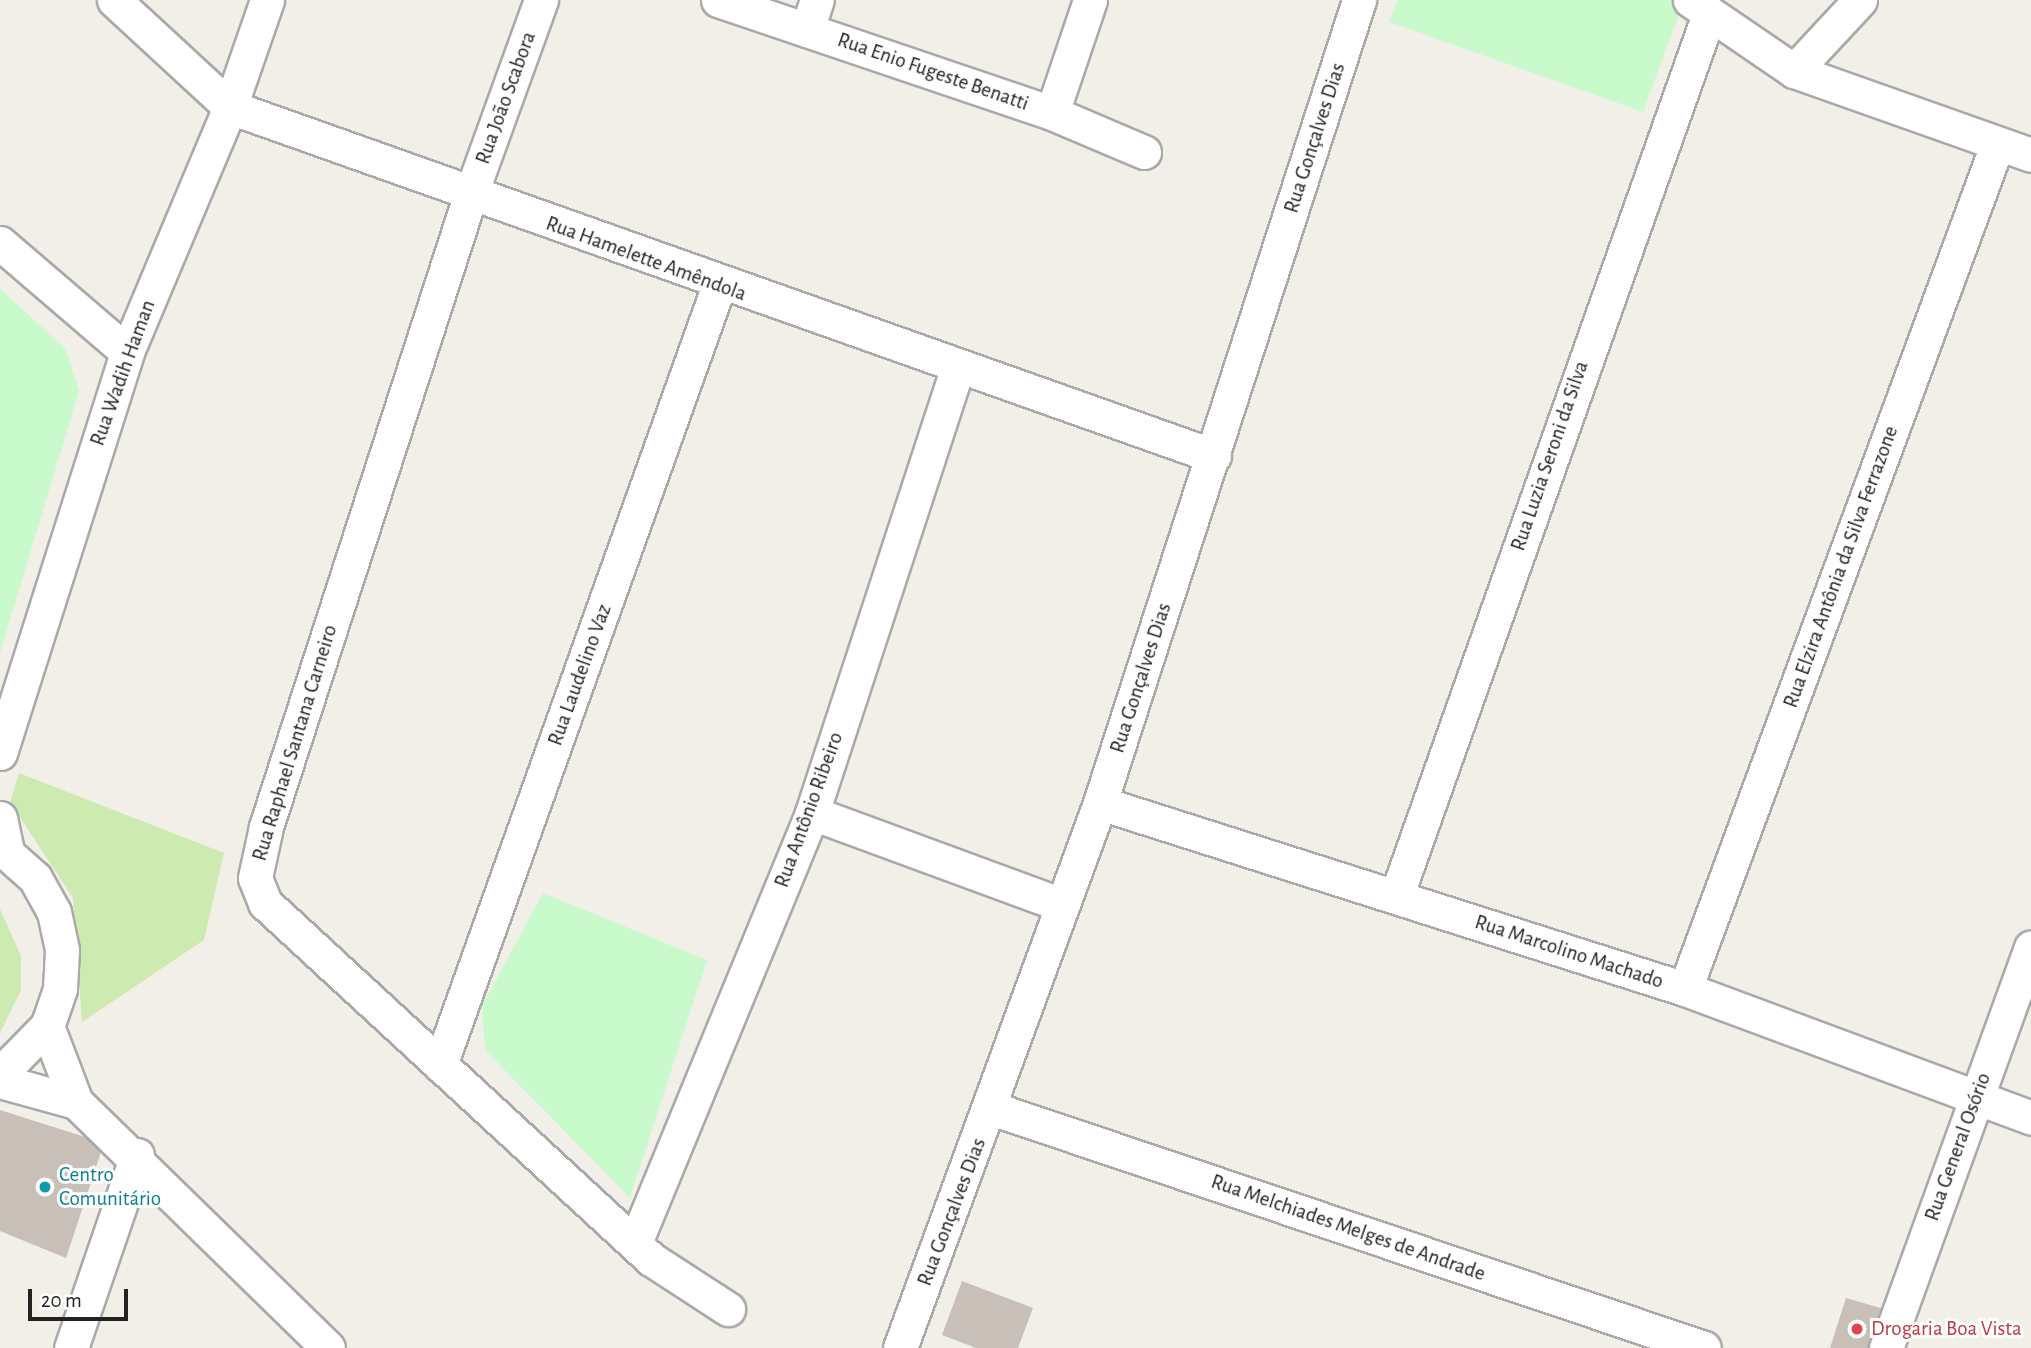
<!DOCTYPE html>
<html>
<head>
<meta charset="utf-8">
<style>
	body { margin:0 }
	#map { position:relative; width:2031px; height:1348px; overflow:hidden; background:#f2efe9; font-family:"Alegreya Sans",sans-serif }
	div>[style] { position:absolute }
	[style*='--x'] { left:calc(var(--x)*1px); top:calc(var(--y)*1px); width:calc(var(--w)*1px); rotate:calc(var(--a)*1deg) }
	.grass>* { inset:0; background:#cdebb0 }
	.park>* { inset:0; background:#c8facc }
	.building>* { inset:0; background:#c7bfb8 }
	.roads { filter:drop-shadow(2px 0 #a9a9a9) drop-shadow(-2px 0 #a9a9a9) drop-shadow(0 2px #a9a9a9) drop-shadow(0 -2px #a9a9a9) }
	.minor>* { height:33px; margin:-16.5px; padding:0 16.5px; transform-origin:16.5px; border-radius:16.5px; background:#fff }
	.dots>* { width:19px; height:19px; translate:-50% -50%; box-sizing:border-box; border:4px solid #fff; border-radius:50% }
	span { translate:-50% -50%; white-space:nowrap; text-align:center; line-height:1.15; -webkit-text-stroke:6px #fff; paint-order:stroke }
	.street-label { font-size:21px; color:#222 }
	.culture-label { font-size:21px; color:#0d838f }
	.left { translate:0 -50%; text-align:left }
	.health-label { font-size:21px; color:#be3a42 }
	.scale { position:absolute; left:28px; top:1289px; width:100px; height:32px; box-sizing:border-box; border:4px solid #222; border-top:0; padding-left:9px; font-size:21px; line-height:24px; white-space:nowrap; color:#222; -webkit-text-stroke:5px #fff; paint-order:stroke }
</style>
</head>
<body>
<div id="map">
	<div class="grass">
		<i style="clip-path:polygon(19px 773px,224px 853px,204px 940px,82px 1022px,73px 898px,10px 802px)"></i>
		<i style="clip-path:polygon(0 909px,21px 956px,21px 990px,0 1033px)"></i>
	</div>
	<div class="park">
		<i style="clip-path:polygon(1398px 0,1671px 0,1681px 9px,1643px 112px,1389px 22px)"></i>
		<i style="clip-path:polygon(0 289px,66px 349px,79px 391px,0 653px)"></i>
		<i style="clip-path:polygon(543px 893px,707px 960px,630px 1198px,485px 1050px,482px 1006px)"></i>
	</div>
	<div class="building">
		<i style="clip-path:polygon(0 1110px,104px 1143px,66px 1258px,0 1231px)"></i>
		<i style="clip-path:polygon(962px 1281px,1033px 1308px,1018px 1348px,976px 1348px,942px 1335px)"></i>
		<i style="clip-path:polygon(1846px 1298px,1884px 1309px,1870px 1348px,1830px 1348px)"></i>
	</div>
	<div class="roads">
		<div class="minor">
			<i style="--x:114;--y:0;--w:158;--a:42.7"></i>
			<i style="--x:230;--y:107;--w:1044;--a:19.53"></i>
			<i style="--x:541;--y:0;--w:208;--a:109.9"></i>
			<i style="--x:470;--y:196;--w:663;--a:107.92"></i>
			<i style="--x:266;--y:827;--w:52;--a:102.2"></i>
			<i style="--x:255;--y:878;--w:27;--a:68"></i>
			<i style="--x:265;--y:903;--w:525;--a:42.68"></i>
			<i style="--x:651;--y:1259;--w:92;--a:33"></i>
			<i style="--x:718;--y:0;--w:353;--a:18.7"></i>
			<i style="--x:1052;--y:113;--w:100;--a:23"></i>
			<i style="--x:1690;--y:0;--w:126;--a:34.3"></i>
			<i style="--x:1794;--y:71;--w:251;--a:19.5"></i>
			<i style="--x:807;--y:30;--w:32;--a:-72"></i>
			<i style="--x:1794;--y:71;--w:97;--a:-47.1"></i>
			<i style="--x:1052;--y:113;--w:119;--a:-71.4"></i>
			<i style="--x:0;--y:243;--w:167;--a:40.6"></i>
			<i style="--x:0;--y:753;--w:421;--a:-72.4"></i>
			<i style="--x:127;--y:352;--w:266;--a:-67.2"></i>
			<i style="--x:230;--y:107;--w:113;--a:-70.9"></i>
			<i style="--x:1100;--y:803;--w:614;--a:17.64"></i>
			<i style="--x:1685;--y:989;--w:369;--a:20.4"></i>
			<i style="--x:812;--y:813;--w:266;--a:20.2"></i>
			<i style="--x:0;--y:818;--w:34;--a:78"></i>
			<i style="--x:0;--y:847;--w:47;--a:41.5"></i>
			<i style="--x:35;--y:878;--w:39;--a:61"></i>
			<i style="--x:54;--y:912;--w:39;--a:78"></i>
			<i style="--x:62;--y:950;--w:39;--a:93"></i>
			<i style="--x:60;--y:989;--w:39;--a:109"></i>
			<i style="--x:47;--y:1026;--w:67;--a:134.4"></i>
			<i style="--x:1396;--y:897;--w:934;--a:-70.48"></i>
			<i style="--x:1685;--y:989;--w:900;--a:-69.71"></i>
			<i style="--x:47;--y:1026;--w:81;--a:69.1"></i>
			<i style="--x:440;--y:1065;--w:828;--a:-70.32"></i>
			<i style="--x:0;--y:1081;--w:79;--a:15.4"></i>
			<i style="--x:76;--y:1102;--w:352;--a:44.3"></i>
			<i style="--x:991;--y:1108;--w:752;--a:18.6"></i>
			<i style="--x:635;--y:1243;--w:465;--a:-67.6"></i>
			<i style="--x:812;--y:813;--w:469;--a:-71.9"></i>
			<i style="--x:71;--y:1348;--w:204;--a:-71.1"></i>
			<i style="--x:900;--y:1348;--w:581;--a:-69.85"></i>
			<i style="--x:1100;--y:803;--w:844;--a:-72.12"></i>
			<i style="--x:1886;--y:1348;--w:426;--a:-70.1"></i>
		</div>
	</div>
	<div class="dots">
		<i style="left:45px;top:1187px;background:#0f9aa8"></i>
		<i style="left:1857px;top:1329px;background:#e0444e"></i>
	</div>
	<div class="street-label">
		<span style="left:933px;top:72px;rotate:19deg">Rua Enio Fugeste Benatti</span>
		<span style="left:506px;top:98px;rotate:-70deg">Rua João Scabora</span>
		<span style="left:1315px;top:138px;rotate:-72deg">Rua Gonçalves Dias</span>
		<span style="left:646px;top:259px;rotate:20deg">Rua Hamelette Amêndola</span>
		<span style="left:123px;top:373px;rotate:-70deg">Rua Wadih Haman</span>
		<span style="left:1550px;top:456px;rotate:-71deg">Rua Luzia Seroni da Silva</span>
		<span style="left:1841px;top:567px;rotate:-70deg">Rua Elzira Antônia da Silva Ferrazone</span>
		<span style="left:580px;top:675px;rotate:-70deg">Rua Laudelino Vaz</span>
		<span style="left:1141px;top:678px;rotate:-72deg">Rua Gonçalves Dias</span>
		<span style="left:295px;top:743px;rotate:-73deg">Rua Raphael Santana Carneiro</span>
		<span style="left:809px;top:810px;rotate:-70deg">Rua Antônio Ribeiro</span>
		<span style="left:1569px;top:952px;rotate:18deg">Rua Marcolino Machado</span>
		<span style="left:1958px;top:1147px;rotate:-70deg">Rua General Osório</span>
		<span style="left:952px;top:1212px;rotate:-69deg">Rua Gonçalves Dias</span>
		<span style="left:1348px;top:1228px;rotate:19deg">Rua Melchiades Melges de Andrade</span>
	</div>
	<div class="culture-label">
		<span class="left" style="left:59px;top:1187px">Centro<br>Comunitário</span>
	</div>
	<div class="health-label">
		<span class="left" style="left:1871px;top:1329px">Drogaria Boa Vista</span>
	</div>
	<div class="scale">20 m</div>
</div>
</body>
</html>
